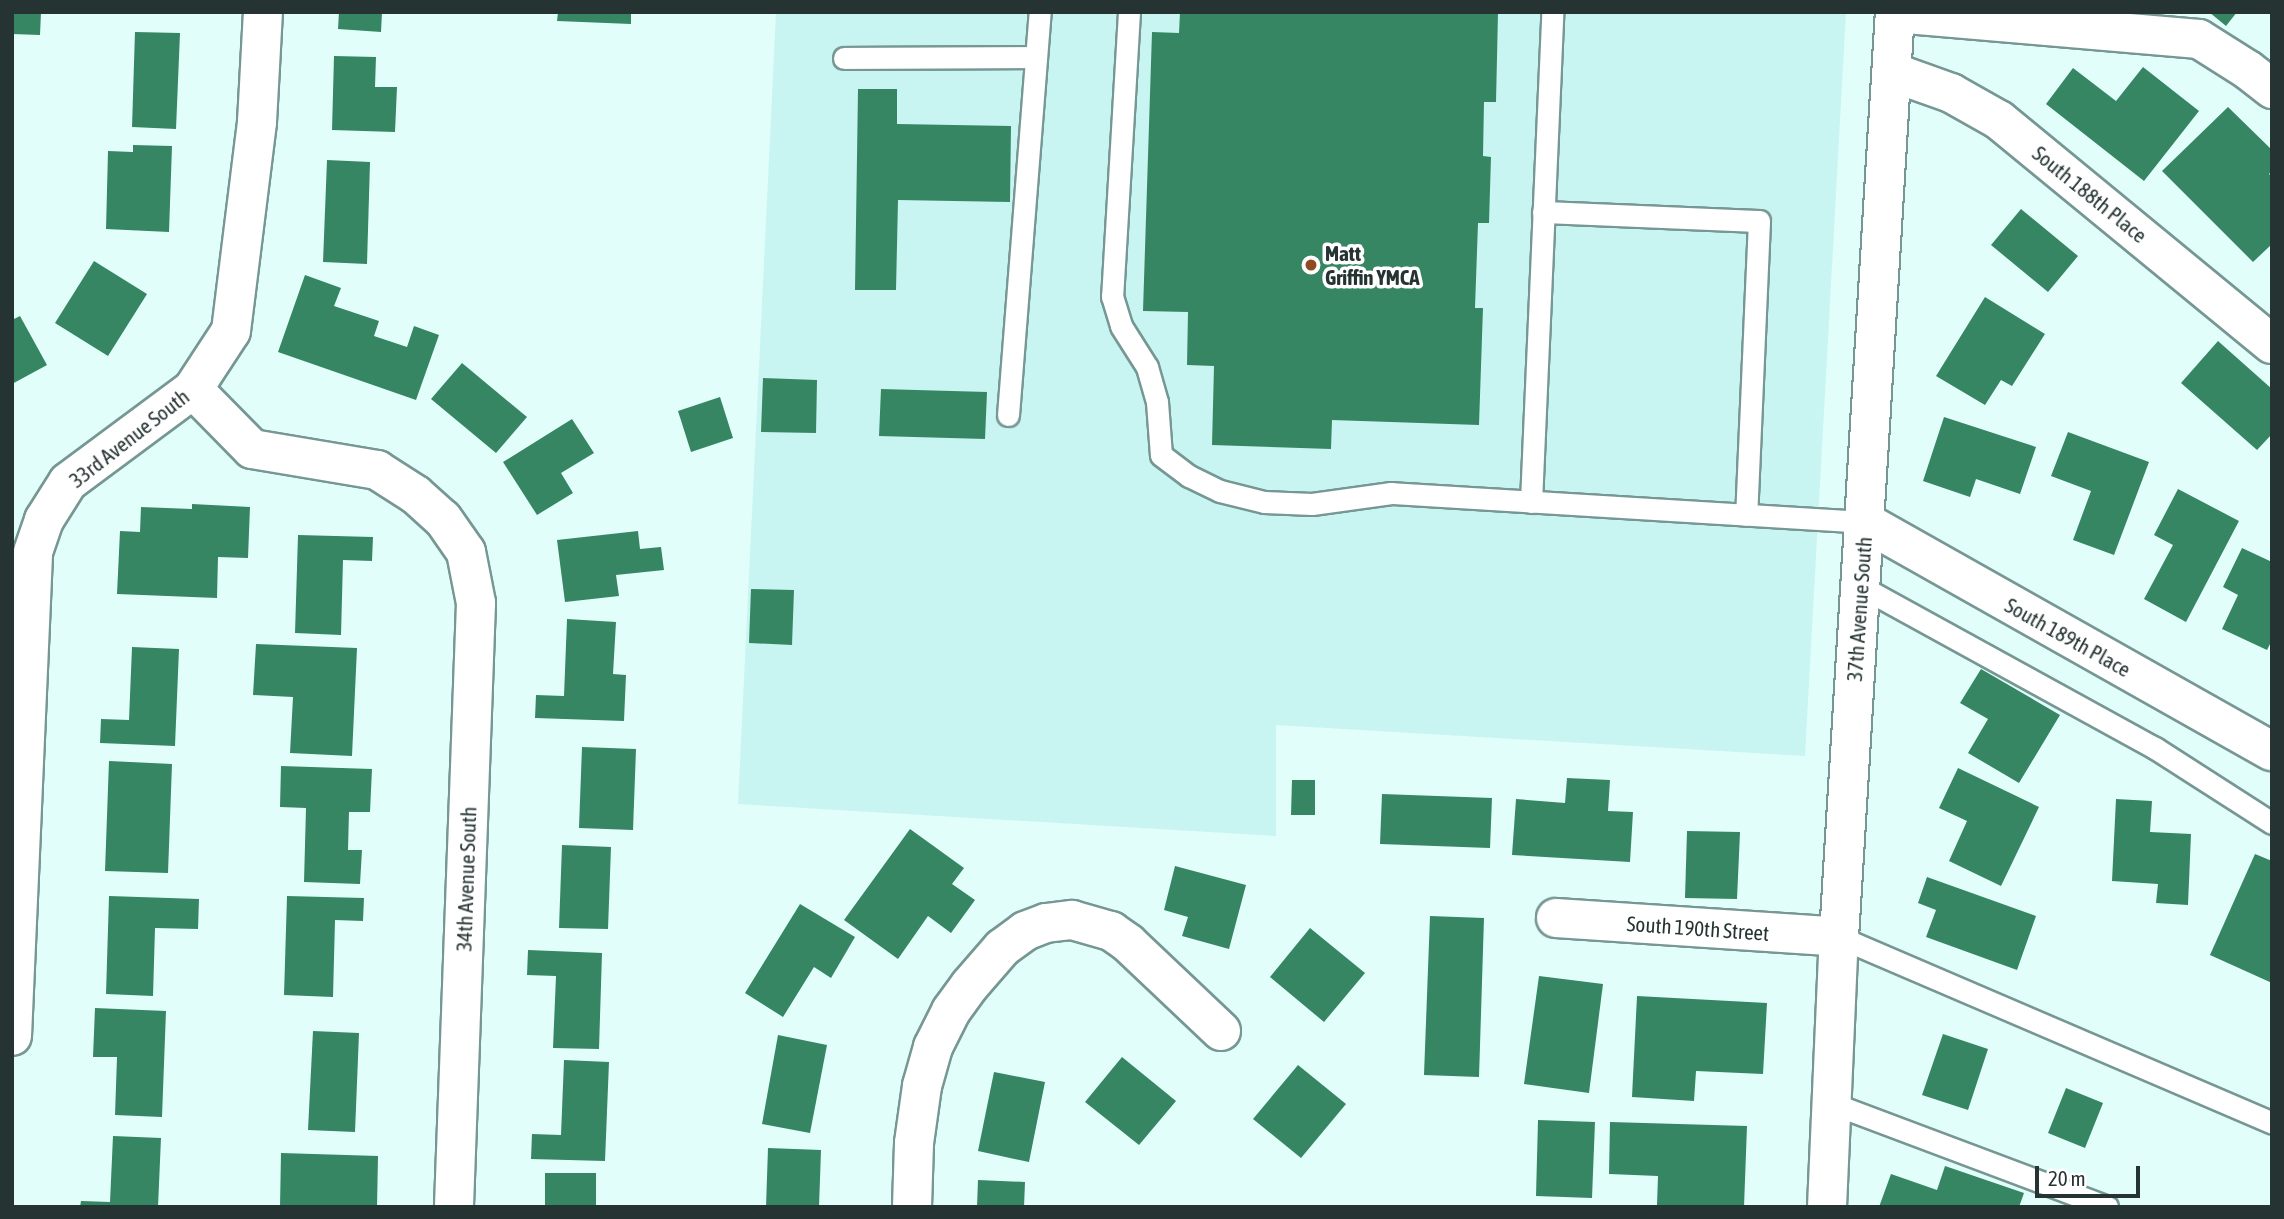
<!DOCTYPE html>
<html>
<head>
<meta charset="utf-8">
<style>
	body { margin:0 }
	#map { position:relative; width:2284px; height:1219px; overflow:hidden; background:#e2fefb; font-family:"Asap Condensed",sans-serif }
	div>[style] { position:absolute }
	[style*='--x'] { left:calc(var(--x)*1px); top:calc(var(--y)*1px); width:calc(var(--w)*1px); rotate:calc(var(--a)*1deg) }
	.built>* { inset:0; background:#c8f5f1 }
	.building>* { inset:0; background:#368663 }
	.roads { filter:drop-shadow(2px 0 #769794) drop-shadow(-2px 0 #769794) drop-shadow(0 2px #769794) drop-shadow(0 -2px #769794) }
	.lane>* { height:21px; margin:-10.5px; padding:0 10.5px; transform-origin:10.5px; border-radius:10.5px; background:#fff }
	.street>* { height:38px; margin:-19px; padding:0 19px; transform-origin:19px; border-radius:19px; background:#fff }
	.dots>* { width:19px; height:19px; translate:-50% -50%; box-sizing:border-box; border:4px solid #fff; border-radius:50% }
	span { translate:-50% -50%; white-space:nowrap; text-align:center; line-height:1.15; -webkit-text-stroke:7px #fff; paint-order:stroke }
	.street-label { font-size:21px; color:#253332 }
	.poi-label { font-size:21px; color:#253332; font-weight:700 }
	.left { translate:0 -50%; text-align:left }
	.frame { position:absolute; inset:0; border:14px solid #253332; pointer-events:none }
	.scale { position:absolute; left:2035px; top:1166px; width:105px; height:32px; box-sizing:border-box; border:4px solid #253332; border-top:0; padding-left:9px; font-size:21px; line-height:24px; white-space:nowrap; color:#253332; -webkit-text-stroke:5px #fff; paint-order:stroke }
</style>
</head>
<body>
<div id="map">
	<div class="built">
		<i style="clip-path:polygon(776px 12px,1846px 12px,1805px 756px,1276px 725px,1276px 836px,738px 804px)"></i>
	</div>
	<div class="building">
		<i style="clip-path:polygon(12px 12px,41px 12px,40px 35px,12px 34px)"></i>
		<i style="clip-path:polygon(339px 12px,382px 12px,381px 32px,338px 29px)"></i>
		<i style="clip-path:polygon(558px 12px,631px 12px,631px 24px,557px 21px)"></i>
		<i style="clip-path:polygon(1180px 12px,1498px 13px,1496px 102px,1484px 102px,1483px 156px,1491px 157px,1489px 223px,1478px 223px,1475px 308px,1483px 308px,1479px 425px,1332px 420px,1331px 449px,1212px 445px,1214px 366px,1187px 365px,1188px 312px,1143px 311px,1152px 32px,1179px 33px)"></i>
		<i style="clip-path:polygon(2209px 12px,2237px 12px,2226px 26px)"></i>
		<i style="clip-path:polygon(135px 32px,180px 33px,176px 129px,132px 127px)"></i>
		<i style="clip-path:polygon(334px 56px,376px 57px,375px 87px,397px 87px,395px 132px,332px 130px)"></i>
		<i style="clip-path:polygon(2143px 67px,2199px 111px,2144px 181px,2046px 104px,2073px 68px,2116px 101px)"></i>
		<i style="clip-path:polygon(858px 89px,897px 89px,897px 124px,1011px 126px,1010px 202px,898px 200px,896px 290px,855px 290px)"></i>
		<i style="clip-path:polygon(2228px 107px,2272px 150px,2272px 171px,2269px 174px,2272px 177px,2272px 244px,2253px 262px,2162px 171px)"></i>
		<i style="clip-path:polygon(133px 145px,172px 146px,169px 232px,106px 229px,108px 151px,133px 152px)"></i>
		<i style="clip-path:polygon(327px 160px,370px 162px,367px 264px,323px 262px)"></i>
		<i style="clip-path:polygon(2021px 209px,2078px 256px,2048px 292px,1991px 245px)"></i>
		<i style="clip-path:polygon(94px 261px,147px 294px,108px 356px,55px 323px)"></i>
		<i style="clip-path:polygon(305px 275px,341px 288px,334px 306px,379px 321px,374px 336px,407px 347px,414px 326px,439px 335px,416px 400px,278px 352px)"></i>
		<i style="clip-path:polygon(1985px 297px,2045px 334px,2012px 386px,2001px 380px,1985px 405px,1936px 376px)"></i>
		<i style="clip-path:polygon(20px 316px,47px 365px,12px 384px,12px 320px)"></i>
		<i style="clip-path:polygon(2218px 341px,2272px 389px,2272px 434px,2257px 450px,2181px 383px)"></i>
		<i style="clip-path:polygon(462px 363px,527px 417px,496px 453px,431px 399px)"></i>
		<i style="clip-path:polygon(763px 378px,817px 380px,816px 433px,761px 432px)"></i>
		<i style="clip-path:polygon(881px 389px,987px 392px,985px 439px,879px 436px)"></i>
		<i style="clip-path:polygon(720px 397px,733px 438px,691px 452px,678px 411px)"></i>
		<i style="clip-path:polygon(1944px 417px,2036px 447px,2020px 494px,1976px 479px,1970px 497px,1923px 481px)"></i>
		<i style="clip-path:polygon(572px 419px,594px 453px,561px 473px,573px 493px,537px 515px,503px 462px)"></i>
		<i style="clip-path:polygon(2068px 432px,2149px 462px,2114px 555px,2073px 540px,2091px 491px,2051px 476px)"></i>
		<i style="clip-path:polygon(2178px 489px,2239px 521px,2186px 622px,2144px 599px,2173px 545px,2154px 535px)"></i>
		<i style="clip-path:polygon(192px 504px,250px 507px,248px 558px,218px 557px,217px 598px,117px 594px,120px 531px,140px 532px,141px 507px,192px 509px)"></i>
		<i style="clip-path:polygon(638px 531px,640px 549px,661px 547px,664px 570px,616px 575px,619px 596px,565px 602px,557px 540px)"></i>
		<i style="clip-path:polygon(298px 535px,373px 537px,372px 561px,343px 560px,341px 635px,295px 633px)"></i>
		<i style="clip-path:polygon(2242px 548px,2272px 562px,2272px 640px,2267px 650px,2222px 629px,2238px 595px,2223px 587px)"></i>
		<i style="clip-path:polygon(751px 589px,794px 590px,792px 645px,749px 643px)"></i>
		<i style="clip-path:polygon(567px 619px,616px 622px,613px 674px,626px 675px,624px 721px,535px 718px,536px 695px,564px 696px)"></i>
		<i style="clip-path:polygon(256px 644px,357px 648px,352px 756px,290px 753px,293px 697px,253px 695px)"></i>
		<i style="clip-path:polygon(132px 647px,179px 649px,175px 746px,100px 743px,101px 719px,129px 720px)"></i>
		<i style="clip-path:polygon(1981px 669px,2060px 715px,2019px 783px,1968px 753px,1988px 719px,1960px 703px)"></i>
		<i style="clip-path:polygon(582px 747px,636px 749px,633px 830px,579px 828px)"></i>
		<i style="clip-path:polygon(109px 761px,172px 764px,168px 873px,105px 871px)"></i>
		<i style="clip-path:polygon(281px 766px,372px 769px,370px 812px,349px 812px,348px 850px,362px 850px,360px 884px,304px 882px,306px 808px,280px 807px)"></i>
		<i style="clip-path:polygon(1958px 768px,2039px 807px,2001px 886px,1949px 861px,1967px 821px,1939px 808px)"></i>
		<i style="clip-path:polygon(1567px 778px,1610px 780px,1608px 811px,1633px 812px,1630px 862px,1512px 855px,1516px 799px,1565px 803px)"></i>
		<i style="clip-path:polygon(1292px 780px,1315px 780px,1315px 815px,1291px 815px)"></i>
		<i style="clip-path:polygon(1382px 794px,1492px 798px,1490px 848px,1380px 844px)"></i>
		<i style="clip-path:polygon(2116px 799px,2152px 801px,2150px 832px,2191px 834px,2188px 905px,2156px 903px,2158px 884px,2112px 881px)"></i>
		<i style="clip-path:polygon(910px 829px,964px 868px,952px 884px,975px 900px,951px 933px,928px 916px,898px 959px,844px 920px)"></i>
		<i style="clip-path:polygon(1687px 831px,1740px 832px,1737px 899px,1685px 898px)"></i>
		<i style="clip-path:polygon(562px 845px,611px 847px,608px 929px,559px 928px)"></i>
		<i style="clip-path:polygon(2255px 854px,2272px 861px,2272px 983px,2210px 955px)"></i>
		<i style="clip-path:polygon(1175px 866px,1246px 885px,1229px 949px,1182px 936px,1188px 917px,1164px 910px)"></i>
		<i style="clip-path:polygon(1927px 877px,2036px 916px,2017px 970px,1926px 937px,1936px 910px,1918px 903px)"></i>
		<i style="clip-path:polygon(109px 896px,199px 899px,198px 929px,155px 928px,153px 996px,106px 994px)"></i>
		<i style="clip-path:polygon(287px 896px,364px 898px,363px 921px,335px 920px,333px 997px,284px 995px)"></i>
		<i style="clip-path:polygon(800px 904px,855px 937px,831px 978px,814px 967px,783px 1017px,745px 993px)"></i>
		<i style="clip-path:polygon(1430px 916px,1484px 918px,1479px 1077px,1424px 1075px)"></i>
		<i style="clip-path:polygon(1310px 928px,1365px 973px,1324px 1022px,1270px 977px)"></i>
		<i style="clip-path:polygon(528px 950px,602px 953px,599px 1049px,553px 1048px,556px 976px,527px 975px)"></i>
		<i style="clip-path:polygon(1539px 976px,1603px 984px,1589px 1093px,1524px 1084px)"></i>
		<i style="clip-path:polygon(1637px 996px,1767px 1003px,1763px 1074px,1696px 1071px,1694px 1101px,1632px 1097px)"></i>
		<i style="clip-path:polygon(95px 1008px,166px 1011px,162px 1117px,115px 1115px,117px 1057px,93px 1057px)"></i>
		<i style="clip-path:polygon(313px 1031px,359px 1033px,355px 1132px,308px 1130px)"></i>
		<i style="clip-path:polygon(1943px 1034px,1988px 1049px,1968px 1110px,1922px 1095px)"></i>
		<i style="clip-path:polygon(778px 1035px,827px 1045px,810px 1133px,762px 1124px)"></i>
		<i style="clip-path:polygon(1122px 1057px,1176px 1101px,1139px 1145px,1085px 1102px)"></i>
		<i style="clip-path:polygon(564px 1060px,609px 1062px,605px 1161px,531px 1159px,532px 1134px,561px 1135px)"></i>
		<i style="clip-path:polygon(1298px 1065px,1346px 1104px,1301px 1158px,1253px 1119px)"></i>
		<i style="clip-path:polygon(994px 1072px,1045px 1082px,1029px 1162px,978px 1151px)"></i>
		<i style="clip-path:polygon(2066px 1088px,2103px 1103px,2085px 1148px,2048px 1133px)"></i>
		<i style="clip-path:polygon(1538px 1120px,1595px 1122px,1592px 1198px,1536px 1196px)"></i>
		<i style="clip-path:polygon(1610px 1122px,1747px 1126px,1744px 1207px,1657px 1205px,1658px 1176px,1609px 1174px)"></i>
		<i style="clip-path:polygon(113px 1136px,161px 1138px,158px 1207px,80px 1207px,81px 1201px,110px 1202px)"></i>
		<i style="clip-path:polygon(768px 1148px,821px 1150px,819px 1207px,766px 1207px)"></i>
		<i style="clip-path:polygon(281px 1153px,378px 1156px,377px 1207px,280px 1207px)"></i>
		<i style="clip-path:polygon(1945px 1166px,2024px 1193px,2019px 1207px,1879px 1207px,1891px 1174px,1937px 1190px)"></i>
		<i style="clip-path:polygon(545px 1173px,596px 1173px,596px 1207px,545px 1207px)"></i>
		<i style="clip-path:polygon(978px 1180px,1025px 1182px,1024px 1207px,977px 1207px)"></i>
	</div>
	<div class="roads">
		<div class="lane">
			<i style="--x:1129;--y:12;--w:285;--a:93.4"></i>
			<i style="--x:1112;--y:296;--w:31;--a:73"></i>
			<i style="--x:1121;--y:326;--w:49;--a:57.6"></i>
			<i style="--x:1147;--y:367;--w:36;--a:74"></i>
			<i style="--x:1157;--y:402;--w:53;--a:85.7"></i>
			<i style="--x:1161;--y:455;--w:35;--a:37"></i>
			<i style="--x:1189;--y:476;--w:34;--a:26"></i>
			<i style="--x:1220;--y:491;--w:45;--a:14"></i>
			<i style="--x:1264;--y:502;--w:48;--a:2.4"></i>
			<i style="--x:1312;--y:504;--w:80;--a:-7.9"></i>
			<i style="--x:1391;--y:493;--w:475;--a:3.5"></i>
			<i style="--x:844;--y:58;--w:192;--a:-0.3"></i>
			<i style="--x:1543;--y:212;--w:216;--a:2.4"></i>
			<i style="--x:1759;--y:221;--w:294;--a:92.5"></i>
			<i style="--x:1008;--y:415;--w:404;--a:-85.5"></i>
			<i style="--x:1531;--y:502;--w:490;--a:-87.5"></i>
			<i style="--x:1860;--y:586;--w:337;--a:28.8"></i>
			<i style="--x:2155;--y:748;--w:139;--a:32.7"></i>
			<i style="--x:1839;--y:937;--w:471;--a:23.2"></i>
			<i style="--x:1831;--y:1103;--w:295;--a:20.6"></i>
		</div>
		<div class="street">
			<i style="--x:1895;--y:13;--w:305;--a:4.9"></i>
			<i style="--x:2199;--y:39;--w:58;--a:32.3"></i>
			<i style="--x:2248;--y:70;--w:31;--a:38"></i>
			<i style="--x:1892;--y:72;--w:63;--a:19.6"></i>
			<i style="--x:1951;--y:93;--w:55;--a:29.4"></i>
			<i style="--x:1999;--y:120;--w:353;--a:39.4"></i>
			<i style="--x:193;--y:389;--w:84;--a:45.5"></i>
			<i style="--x:252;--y:449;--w:127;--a:9.5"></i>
			<i style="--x:377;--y:470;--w:46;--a:32.7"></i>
			<i style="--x:416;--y:495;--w:36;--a:42"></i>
			<i style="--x:443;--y:519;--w:40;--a:55.1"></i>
			<i style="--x:466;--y:552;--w:52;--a:78.9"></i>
			<i style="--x:476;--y:603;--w:604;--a:92.09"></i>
			<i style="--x:1865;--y:522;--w:467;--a:29.4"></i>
			<i style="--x:1556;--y:918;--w:284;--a:3.8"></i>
			<i style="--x:12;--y:1036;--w:484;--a:-87.5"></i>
			<i style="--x:33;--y:552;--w:34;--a:-71"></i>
			<i style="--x:44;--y:520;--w:45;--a:-57.7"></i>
			<i style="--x:68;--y:482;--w:156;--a:-36.6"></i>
			<i style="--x:193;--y:389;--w:69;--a:-56.8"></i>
			<i style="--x:231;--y:331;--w:211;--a:-82.9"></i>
			<i style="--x:257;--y:122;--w:110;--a:-86.9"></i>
			<i style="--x:912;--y:1207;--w:64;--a:-88.2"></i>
			<i style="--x:914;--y:1143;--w:58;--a:-82"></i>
			<i style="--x:922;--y:1086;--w:41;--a:-74.2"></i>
			<i style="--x:933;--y:1047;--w:40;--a:-63.4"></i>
			<i style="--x:951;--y:1011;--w:32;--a:-54"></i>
			<i style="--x:970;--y:985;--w:49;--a:-49.1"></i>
			<i style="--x:1002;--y:948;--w:29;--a:-36"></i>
			<i style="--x:1025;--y:931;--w:22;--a:-21"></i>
			<i style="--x:1046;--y:923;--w:26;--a:-7"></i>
			<i style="--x:1072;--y:920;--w:41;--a:15.8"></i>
			<i style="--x:1111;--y:931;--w:21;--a:35"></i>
			<i style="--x:1128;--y:943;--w:128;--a:43.4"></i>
			<i style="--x:1827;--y:1207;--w:270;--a:-87.5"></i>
			<i style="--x:1839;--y:937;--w:927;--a:-86.54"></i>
		</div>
	</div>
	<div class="dots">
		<i style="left:1311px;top:265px;background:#8f4a22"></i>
	</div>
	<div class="street-label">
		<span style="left:2090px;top:194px;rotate:39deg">South 188th Place</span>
		<span style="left:129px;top:438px;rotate:-38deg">33rd Avenue South</span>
		<span style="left:1859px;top:609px;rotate:-86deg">37th Avenue South</span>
		<span style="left:2068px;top:637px;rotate:29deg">South 189th Place</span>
		<span style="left:466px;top:879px;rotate:-88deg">34th Avenue South</span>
		<span style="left:1698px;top:928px;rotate:4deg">South 190th Street</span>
	</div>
	<div class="poi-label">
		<span class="left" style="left:1325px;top:265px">Matt<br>Griffin YMCA</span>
	</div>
	<div class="frame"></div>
	<div class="scale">20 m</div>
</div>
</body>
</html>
